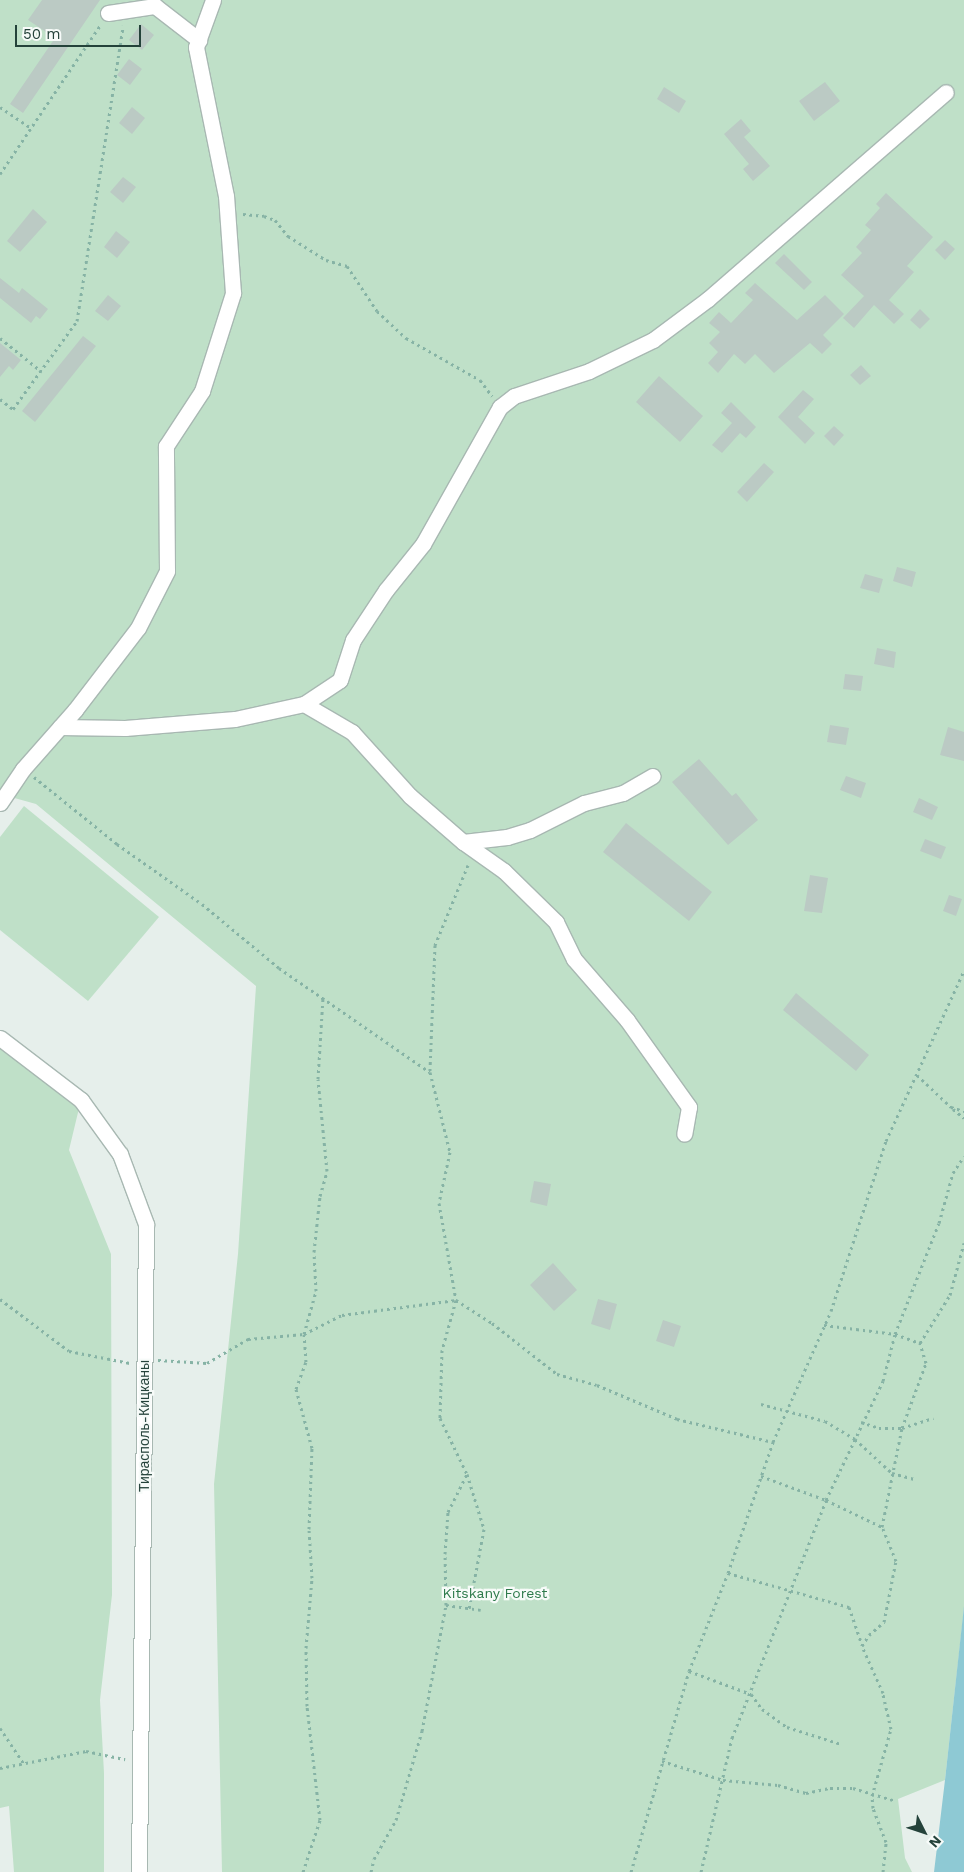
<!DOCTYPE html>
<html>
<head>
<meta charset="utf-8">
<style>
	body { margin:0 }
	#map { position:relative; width:964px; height:1872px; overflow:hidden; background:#e6efeb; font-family:"Work Sans",sans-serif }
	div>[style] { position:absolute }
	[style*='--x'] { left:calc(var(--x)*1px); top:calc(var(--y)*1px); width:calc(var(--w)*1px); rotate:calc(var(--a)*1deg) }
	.green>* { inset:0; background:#bfe0c8 }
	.water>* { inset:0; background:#8ec9d4 }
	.building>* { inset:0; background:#bbcac4 }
	.path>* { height:3px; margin-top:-1.5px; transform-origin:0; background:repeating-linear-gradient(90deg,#86b3a5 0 2.5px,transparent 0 6.5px) }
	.roads { filter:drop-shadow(1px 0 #a8b8b2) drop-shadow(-1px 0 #a8b8b2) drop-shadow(0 1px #a8b8b2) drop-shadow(0 -1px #a8b8b2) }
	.minor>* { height:15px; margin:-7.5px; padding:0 7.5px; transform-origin:7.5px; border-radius:7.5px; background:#fff }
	span { translate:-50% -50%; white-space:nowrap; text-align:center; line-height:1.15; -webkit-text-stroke:4.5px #f7fbf9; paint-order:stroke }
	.street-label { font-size:14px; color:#24423a }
	.park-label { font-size:14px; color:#2d7a4b }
	.north { position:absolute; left:899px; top:1807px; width:50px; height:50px; -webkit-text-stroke:4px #f7fbf9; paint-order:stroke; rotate:131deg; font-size:14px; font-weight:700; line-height:20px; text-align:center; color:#24423a }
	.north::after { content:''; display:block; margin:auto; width:18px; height:22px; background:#24423a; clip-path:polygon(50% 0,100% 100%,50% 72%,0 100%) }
	.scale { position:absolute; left:15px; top:25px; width:126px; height:22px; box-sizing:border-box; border:2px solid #24423a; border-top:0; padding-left:6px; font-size:15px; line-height:18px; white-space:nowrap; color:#24423a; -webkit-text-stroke:4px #f7fbf9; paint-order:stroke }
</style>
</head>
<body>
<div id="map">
	<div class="green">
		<i style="clip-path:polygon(0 0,964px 0,964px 1608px,945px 1780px,898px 1799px,905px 1858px,912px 1872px,222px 1872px,214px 1484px,238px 1254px,256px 986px,36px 804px,0 794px)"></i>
		<i style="clip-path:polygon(24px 806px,159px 917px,88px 1001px,0 930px,0 837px)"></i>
		<i style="clip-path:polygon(0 1038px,81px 1100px,69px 1150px,111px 1254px,112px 1595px,100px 1700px,104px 1773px,104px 1872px,14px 1872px,9px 1806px,0 1808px)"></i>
	</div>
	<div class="water">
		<i style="clip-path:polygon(964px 1606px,964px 1872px,934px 1872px,945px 1780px)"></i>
	</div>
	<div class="building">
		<i style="clip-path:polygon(42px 0,100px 0,23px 113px,10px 104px,55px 38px,28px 20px)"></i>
		<i style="clip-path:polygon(141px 24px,154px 35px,142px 50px,129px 40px)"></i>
		<i style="clip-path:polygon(129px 59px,142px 69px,130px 85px,117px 75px)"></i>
		<i style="clip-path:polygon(825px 82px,840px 101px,814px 121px,799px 101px)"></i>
		<i style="clip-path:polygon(664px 87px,686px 101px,679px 113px,657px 99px)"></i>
		<i style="clip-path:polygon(132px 107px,145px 118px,132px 134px,119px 123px)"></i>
		<i style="clip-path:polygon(741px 119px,751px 131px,744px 137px,770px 166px,753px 181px,743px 169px,749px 164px,724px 134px)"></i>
		<i style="clip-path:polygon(123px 177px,136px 187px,123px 203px,110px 192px)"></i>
		<i style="clip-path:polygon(886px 193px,933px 237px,907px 266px,914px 272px,889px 300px,904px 314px,894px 324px,874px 305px,854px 328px,843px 318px,864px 296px,841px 275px,862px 253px,856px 247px,871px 230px,865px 225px,880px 208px,876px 204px)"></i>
		<i style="clip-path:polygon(33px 209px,47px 222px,20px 252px,7px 241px)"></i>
		<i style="clip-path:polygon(116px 231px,130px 242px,117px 258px,104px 247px)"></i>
		<i style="clip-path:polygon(945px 240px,955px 249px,945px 260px,935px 250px)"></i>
		<i style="clip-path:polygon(784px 254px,812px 282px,804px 290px,775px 263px)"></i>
		<i style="clip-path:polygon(0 278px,19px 293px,22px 288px,48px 309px,40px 319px,36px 316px,31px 323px,0 298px)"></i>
		<i style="clip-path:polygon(755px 283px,797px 320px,825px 295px,844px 314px,823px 335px,832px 344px,822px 354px,810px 343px,774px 373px,755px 354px,745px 364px,734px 354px,718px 373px,708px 363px,718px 352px,709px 343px,720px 332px,709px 323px,719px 312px,731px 323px,753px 300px,745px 293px)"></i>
		<i style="clip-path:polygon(108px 295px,121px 306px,108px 321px,95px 311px)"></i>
		<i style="clip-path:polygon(920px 309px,930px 319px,920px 329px,910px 320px)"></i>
		<i style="clip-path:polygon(83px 336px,96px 346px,35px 422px,22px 411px)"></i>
		<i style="clip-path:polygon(0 343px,21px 360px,13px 370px,9px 366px,0 377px)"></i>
		<i style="clip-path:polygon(861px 365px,871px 376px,860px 385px,850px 375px)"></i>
		<i style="clip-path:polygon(659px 376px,703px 416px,680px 442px,636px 402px)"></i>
		<i style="clip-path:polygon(803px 390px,814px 399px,798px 417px,815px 433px,805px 444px,778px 417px)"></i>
		<i style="clip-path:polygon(731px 402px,756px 427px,746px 438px,740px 433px,722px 453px,712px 445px,732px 423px,721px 413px)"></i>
		<i style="clip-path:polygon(834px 426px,844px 435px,834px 446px,824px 436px)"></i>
		<i style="clip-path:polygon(764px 463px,774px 472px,747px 502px,737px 492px)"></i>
		<i style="clip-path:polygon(897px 567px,916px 572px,912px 587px,893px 581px)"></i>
		<i style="clip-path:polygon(865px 574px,883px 579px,879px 593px,860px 588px)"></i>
		<i style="clip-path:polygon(877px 648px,896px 652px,894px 668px,874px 664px)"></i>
		<i style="clip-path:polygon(845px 674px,863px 676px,861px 691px,843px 689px)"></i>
		<i style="clip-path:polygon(830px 725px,849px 728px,846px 745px,827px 742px)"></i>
		<i style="clip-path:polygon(948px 727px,964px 732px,964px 761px,940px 755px)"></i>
		<i style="clip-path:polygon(699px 759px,732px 796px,736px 793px,758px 820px,728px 845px,672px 782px)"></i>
		<i style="clip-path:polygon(846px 776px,866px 783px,861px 798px,840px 790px)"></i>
		<i style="clip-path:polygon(919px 798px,938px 807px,932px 820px,913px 812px)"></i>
		<i style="clip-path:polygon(626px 823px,712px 892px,689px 921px,603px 852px)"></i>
		<i style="clip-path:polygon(925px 839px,946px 847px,941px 859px,920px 851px)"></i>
		<i style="clip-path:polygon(810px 875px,828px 878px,822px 913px,804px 911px)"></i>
		<i style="clip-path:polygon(949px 895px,962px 899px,956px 916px,943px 911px)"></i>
		<i style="clip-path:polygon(796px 993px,869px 1055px,856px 1071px,783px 1010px)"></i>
		<i style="clip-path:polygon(534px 1181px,551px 1184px,547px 1206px,530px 1202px)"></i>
		<i style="clip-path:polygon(553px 1263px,577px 1290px,554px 1311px,530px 1285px)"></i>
		<i style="clip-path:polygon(598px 1299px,617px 1304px,610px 1330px,591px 1324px)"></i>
		<i style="clip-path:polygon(663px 1320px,681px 1326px,674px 1347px,656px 1341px)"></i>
	</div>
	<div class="path">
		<i style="--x:0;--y:107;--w:37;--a:34"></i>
		<i style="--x:0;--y:174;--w:181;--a:-56"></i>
		<i style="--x:243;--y:214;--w:21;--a:5"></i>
		<i style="--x:264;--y:216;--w:12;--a:20"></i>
		<i style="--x:275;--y:220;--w:21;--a:51"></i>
		<i style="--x:288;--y:236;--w:45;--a:32.3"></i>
		<i style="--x:326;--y:260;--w:22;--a:16"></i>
		<i style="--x:347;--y:266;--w:54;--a:56.3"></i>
		<i style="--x:377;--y:311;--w:40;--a:43"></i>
		<i style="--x:406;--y:338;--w:85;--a:29.6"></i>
		<i style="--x:480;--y:380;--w:20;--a:53"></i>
		<i style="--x:0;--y:338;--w:53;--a:38.8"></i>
		<i style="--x:0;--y:399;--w:16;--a:38"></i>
		<i style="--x:13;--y:409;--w:109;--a:-54"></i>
		<i style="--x:77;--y:321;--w:299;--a:-81.1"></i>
		<i style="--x:34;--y:777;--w:107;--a:38.9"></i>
		<i style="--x:117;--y:844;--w:104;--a:35.2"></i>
		<i style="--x:202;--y:904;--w:100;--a:39.7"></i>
		<i style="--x:279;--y:968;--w:183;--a:34.6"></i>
		<i style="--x:468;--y:865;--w:87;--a:112.4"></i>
		<i style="--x:435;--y:945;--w:127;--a:92.3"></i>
		<i style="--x:430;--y:1072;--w:82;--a:76"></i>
		<i style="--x:450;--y:1152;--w:52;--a:102.2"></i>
		<i style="--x:439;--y:1203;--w:98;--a:80.1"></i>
		<i style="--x:456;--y:1300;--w:43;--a:32.6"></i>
		<i style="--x:492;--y:1323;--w:83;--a:38.1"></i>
		<i style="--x:557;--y:1374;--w:41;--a:15.4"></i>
		<i style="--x:597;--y:1385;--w:87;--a:23"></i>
		<i style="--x:677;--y:1419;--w:99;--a:13.5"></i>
		<i style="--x:917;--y:1075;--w:47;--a:43.3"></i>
		<i style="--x:951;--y:1107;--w:14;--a:17"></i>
		<i style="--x:953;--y:1109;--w:14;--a:39"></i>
		<i style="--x:0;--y:1299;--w:86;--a:37"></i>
		<i style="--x:69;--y:1351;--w:62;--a:11.1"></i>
		<i style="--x:824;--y:1325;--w:72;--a:7.2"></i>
		<i style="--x:895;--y:1334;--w:27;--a:20"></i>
		<i style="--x:158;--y:1360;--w:49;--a:3.5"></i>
		<i style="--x:207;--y:1363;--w:48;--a:-30.3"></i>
		<i style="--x:248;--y:1339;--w:56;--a:-5.1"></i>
		<i style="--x:304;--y:1334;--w:42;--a:-26.6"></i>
		<i style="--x:342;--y:1315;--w:115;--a:-7.5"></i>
		<i style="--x:456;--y:1300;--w:52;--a:105.6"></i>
		<i style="--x:442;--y:1350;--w:68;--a:91.7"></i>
		<i style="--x:440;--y:1418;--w:62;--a:64.3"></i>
		<i style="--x:467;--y:1474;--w:58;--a:72.8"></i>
		<i style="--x:484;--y:1529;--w:81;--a:100.6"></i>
		<i style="--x:761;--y:1404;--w:66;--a:14.9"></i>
		<i style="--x:825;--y:1421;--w:35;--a:31"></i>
		<i style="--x:855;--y:1439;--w:50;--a:42.6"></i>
		<i style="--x:892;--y:1473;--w:23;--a:15"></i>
		<i style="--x:861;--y:1422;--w:19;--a:18"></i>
		<i style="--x:879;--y:1428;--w:23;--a:0"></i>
		<i style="--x:902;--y:1428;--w:33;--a:-18"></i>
		<i style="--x:761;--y:1476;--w:69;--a:20.3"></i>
		<i style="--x:826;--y:1500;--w:62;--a:25.7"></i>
		<i style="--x:728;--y:1573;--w:126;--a:15.7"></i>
		<i style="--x:849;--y:1607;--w:40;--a:71.1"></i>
		<i style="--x:446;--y:1605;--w:51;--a:-91.1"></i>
		<i style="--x:445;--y:1554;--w:42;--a:-85.9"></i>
		<i style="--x:448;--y:1512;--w:42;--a:-63.4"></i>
		<i style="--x:689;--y:1671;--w:66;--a:20.4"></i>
		<i style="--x:751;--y:1694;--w:19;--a:54"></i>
		<i style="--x:762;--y:1709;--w:31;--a:36"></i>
		<i style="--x:787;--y:1727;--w:57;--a:17.5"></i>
		<i style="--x:0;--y:1728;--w:43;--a:56.3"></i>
		<i style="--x:662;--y:1761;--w:64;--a:17.3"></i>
		<i style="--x:723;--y:1780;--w:55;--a:5.2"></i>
		<i style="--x:778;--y:1785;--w:29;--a:16"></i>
		<i style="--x:806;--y:1793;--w:25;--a:-12"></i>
		<i style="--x:830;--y:1788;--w:23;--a:0"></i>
		<i style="--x:853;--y:1788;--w:42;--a:16.7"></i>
		<i style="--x:0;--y:1768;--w:88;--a:-11.2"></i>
		<i style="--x:86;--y:1751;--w:40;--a:12"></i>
		<i style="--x:303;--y:1872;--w:55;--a:-71.9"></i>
		<i style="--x:320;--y:1820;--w:115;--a:-96.5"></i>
		<i style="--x:307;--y:1706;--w:58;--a:-91"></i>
		<i style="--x:306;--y:1648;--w:70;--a:-85.1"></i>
		<i style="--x:312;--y:1578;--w:49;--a:-93.5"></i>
		<i style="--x:309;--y:1529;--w:81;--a:-87.9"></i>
		<i style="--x:312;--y:1448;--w:61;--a:-105.2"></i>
		<i style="--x:296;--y:1389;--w:29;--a:-70"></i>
		<i style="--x:306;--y:1362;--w:28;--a:-94"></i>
		<i style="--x:304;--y:1334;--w:45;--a:-74.4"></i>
		<i style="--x:316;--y:1291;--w:39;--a:-93"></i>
		<i style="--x:314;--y:1252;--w:56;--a:-83.9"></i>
		<i style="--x:320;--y:1196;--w:26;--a:-74"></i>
		<i style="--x:327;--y:1171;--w:92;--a:-95.6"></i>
		<i style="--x:318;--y:1079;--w:82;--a:-86.5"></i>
		<i style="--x:371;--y:1872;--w:13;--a:-77"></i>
		<i style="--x:374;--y:1859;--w:45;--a:-60.6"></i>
		<i style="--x:396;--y:1820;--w:93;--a:-73.7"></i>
		<i style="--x:422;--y:1731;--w:128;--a:-79.2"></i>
		<i style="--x:446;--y:1605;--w:35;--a:8"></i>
		<i style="--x:631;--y:1872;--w:209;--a:-73.9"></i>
		<i style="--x:689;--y:1671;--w:105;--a:-68.3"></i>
		<i style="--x:728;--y:1573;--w:139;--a:-71"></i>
		<i style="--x:773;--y:1442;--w:143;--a:-66.1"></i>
		<i style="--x:831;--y:1311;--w:179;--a:-72.1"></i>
		<i style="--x:886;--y:1141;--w:187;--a:-65.4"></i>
		<i style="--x:701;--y:1872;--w:138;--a:-77"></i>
		<i style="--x:732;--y:1738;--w:256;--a:-68.4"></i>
		<i style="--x:826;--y:1500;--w:132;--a:-64.4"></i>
		<i style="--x:883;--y:1381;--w:49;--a:-75.7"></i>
		<i style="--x:895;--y:1334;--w:119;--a:-68.4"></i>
		<i style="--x:939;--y:1223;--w:52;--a:-74.4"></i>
		<i style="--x:953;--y:1173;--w:20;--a:-57"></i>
		<i style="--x:883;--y:1872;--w:30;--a:-84"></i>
		<i style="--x:886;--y:1842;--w:36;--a:-111"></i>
		<i style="--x:873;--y:1808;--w:12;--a:-95"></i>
		<i style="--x:872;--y:1796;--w:70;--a:-74.2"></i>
		<i style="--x:891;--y:1729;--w:37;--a:-103"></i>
		<i style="--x:883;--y:1693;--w:51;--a:-114.1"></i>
		<i style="--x:862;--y:1646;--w:13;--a:-58"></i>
		<i style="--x:869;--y:1635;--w:20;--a:-41"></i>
		<i style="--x:884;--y:1622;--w:62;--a:-78.9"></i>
		<i style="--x:896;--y:1561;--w:37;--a:-112"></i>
		<i style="--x:882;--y:1527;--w:101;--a:-78.6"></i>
		<i style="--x:902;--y:1428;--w:69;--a:-69.7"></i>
		<i style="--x:926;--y:1363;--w:21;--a:-107"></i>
		<i style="--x:920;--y:1343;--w:57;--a:-58"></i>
		<i style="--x:950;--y:1295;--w:54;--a:-74.9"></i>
	</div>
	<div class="roads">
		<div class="minor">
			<i style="--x:108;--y:13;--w:48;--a:-8.5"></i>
			<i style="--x:155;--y:6;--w:56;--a:37.7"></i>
			<i style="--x:304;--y:704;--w:56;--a:30.3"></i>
			<i style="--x:352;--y:732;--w:86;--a:47.8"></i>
			<i style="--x:410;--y:796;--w:70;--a:41"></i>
			<i style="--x:463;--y:842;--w:50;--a:35.3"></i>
			<i style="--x:504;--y:871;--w:73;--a:44.4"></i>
			<i style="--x:556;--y:922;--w:41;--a:64.1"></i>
			<i style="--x:574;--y:959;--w:81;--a:49"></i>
			<i style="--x:627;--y:1020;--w:107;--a:54.5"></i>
			<i style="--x:689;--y:1107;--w:27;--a:100"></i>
			<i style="--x:60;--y:727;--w:65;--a:0.9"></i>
			<i style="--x:125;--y:728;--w:110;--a:-4.7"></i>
			<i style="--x:235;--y:719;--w:71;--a:-12.3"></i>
			<i style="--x:304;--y:704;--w:43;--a:-33.7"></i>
			<i style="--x:340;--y:680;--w:42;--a:-72"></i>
			<i style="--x:353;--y:640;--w:60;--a:-56.6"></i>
			<i style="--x:386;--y:590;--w:59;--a:-51.2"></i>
			<i style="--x:423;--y:544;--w:157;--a:-60.7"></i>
			<i style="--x:500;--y:407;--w:18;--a:-38"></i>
			<i style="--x:514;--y:396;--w:79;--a:-18.4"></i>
			<i style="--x:589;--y:371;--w:71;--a:-25.8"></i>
			<i style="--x:653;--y:340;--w:69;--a:-36.7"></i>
			<i style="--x:708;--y:299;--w:315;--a:-41"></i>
			<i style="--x:0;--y:803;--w:41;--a:-55.9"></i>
			<i style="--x:23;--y:769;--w:79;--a:-48.6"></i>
			<i style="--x:75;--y:710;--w:103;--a:-52.5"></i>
			<i style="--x:138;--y:628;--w:64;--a:-63"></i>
			<i style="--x:167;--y:571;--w:125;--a:-90.5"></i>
			<i style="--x:166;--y:446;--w:66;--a:-56.8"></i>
			<i style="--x:202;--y:391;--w:103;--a:-72.4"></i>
			<i style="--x:233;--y:293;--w:97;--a:-94.1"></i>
			<i style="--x:226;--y:196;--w:152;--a:-101.4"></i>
			<i style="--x:196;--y:47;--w:50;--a:-70.1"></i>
			<i style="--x:463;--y:842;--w:44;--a:-6.5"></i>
			<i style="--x:507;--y:837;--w:24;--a:-17"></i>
			<i style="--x:530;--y:830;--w:60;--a:-26.6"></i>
			<i style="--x:584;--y:803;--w:40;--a:-14.4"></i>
			<i style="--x:623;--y:793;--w:34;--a:-30"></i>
			<i style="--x:0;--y:1038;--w:102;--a:37.4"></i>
			<i style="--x:81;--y:1100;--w:67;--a:54.2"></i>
			<i style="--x:120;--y:1154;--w:75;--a:69.6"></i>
			<i style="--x:146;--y:1224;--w:648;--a:90.62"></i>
		</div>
	</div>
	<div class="street-label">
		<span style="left:144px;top:1426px;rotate:-90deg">Тирасполь-Кицканы</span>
	</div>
	<div class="park-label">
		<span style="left:495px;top:1593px">Kitskany Forest</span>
	</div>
	<div class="north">N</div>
	<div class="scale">50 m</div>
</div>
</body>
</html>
